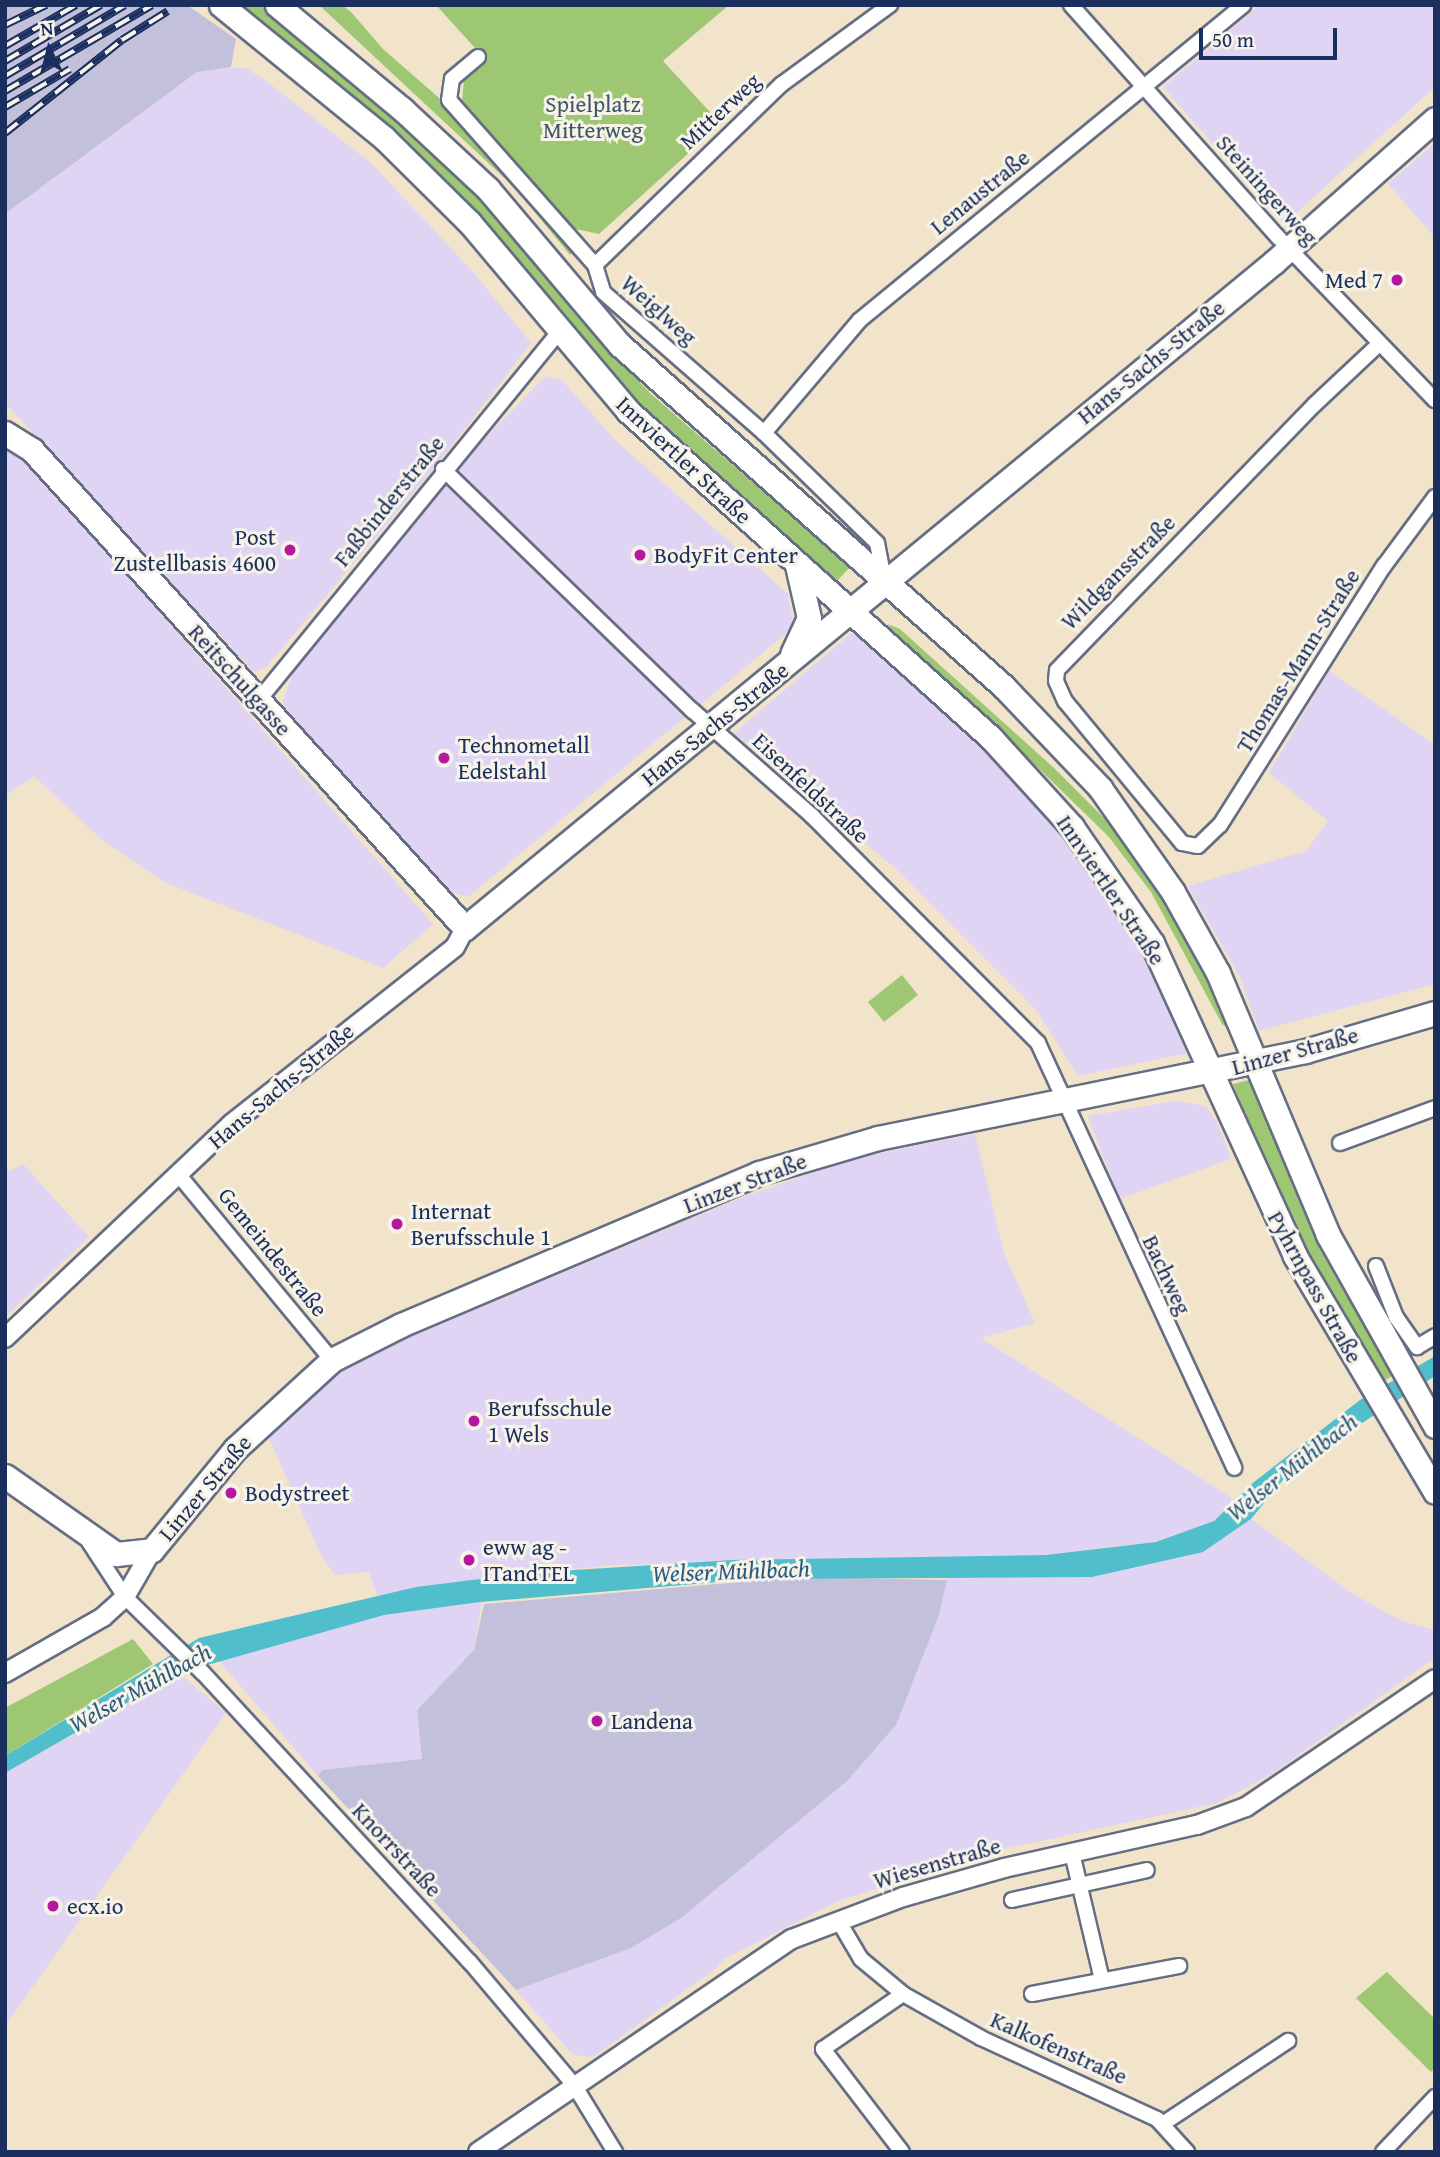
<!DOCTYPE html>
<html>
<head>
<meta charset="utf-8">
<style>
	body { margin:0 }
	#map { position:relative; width:1440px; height:2157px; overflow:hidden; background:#f2e4cb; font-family:"Gentium Book Plus",serif }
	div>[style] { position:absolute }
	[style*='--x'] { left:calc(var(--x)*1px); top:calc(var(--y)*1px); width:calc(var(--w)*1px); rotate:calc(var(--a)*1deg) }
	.built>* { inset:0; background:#dfd4f4 }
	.industrial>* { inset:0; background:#c3c0db }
	.green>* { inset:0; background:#9ec773 }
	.water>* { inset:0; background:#51becc }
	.roads { filter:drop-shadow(2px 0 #666e84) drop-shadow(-2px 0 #666e84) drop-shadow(0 2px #666e84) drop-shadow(0 -2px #666e84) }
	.minor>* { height:14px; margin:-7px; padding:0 7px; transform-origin:7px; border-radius:7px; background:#fff }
	.tertiary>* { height:18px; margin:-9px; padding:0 9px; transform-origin:9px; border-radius:9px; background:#fff }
	.primary>* { height:23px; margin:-11.5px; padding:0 11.5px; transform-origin:11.5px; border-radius:11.5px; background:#fff }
	.rail>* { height:8px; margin-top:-4px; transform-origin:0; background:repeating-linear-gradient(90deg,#f7f3e8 0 16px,#1b2f5e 0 32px); box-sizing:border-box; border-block:2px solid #1b2f5e }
	.dots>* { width:19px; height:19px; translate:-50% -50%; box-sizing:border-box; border:4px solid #f7f3e8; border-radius:50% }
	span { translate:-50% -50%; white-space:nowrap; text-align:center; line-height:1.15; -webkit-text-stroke:6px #f7f3e8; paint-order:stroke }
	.park-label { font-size:23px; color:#3c5563 }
	.street-label { font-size:23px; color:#1b2f5e }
	.poi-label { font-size:23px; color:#1b2f5e }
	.right { translate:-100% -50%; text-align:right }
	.left { translate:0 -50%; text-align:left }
	.water-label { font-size:24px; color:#2b5a7f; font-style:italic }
	.frame { position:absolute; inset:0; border:7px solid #1b2f5e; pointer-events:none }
	.north { position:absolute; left:14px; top:14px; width:70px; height:70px; -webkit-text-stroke:5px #f7f3e8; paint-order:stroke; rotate:354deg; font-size:19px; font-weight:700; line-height:28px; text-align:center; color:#1b2f5e }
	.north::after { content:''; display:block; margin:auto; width:24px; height:32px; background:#1b2f5e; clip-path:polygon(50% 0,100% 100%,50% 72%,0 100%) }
	.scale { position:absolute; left:1199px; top:28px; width:138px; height:32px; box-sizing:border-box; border:4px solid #1b2f5e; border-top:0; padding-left:9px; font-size:21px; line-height:24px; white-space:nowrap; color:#1b2f5e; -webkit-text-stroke:5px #f7f3e8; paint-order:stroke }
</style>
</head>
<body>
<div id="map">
	<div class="built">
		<i style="clip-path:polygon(1260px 5px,1435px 5px,1435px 87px,1284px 224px,1163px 87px)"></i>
		<i style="clip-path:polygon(213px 67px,245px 68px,261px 77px,371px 163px,474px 273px,531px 343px,435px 467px,266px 667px,254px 672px,5px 403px,5px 214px,197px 72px)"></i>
		<i style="clip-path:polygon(1435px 143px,1435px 238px,1388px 184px)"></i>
		<i style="clip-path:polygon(546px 376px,562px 380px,615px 440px,788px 594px,793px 622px,789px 631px,468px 897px,444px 890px,288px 714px,283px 701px,297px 661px,434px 490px)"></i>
		<i style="clip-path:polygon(5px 443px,11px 443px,433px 924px,383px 968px,164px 882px,102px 840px,34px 776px,5px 796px)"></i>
		<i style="clip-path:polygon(853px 632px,967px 729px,1050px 814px,1130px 929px,1187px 1053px,1078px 1076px,1037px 1011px,896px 869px,734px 733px)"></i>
		<i style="clip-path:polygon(1329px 671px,1435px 745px,1435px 984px,1259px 1031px,1240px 977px,1188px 886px,1306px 851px,1328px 821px,1269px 773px)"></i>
		<i style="clip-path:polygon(1175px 1101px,1206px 1106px,1217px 1122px,1231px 1159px,1119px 1199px,1088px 1116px)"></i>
		<i style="clip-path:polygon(975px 1134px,1004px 1253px,1035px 1323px,981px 1338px,1235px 1500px,1214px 1521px,1156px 1542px,1091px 1549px,1203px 1552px,1251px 1519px,1353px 1594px,1402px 1621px,1435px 1630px,1435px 1658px,1270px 1775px,1217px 1803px,1000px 1850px,838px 1901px,724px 1959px,715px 1969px,593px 2057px,573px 2055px,516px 1990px,631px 1948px,847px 1781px,939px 1615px,952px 1557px,615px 1565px,486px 1577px,474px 1650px,417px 1710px,422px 1759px,322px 1770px,318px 1776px,219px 1661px,384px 1615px,369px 1572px,335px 1575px,321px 1555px,268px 1436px,347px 1365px,403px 1340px,740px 1198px,856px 1158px)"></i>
		<i style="clip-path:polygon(23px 1164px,89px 1237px,5px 1317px,5px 1165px,10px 1171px)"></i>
		<i style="clip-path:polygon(179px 1673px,226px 1713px,5px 2026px,5px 1773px)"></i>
	</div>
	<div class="industrial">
		<i style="clip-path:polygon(5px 5px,187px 5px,236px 39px,231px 67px,197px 72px,5px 214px)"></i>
		<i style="clip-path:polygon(798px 1577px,947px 1580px,939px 1615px,896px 1725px,847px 1781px,681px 1918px,631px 1948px,516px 1990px,318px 1776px,322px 1770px,422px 1759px,417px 1710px,474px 1650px,484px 1604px)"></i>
	</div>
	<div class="green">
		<i style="clip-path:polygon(241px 5px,261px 5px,418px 139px,487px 205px,585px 325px,651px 394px,850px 567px,836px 582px,665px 430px,622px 387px,470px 204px,331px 78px)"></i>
		<i style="clip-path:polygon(319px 5px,342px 5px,351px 12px,383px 49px,453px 110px,576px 250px,570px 255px,515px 188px)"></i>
		<i style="clip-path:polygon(436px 5px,729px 5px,663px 61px,721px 124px,599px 234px,571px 228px,462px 104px,464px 77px,485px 59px)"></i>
		<i style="clip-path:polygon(888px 624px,900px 629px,1054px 768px,1116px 830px,1154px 880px,1187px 936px,1230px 1030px,1222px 1024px,1151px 892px,1108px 836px,984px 715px,900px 642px)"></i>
		<i style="clip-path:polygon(902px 975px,918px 995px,884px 1022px,868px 1002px)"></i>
		<i style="clip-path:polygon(1253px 1079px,1295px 1189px,1335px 1276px,1393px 1375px,1384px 1381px,1283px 1207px,1233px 1084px)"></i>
		<i style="clip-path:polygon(133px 1639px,153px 1664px,5px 1756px,5px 1708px)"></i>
		<i style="clip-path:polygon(1387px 1972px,1435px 2019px,1435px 2068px,1431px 2072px,1356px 1998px)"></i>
	</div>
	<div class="water">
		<i style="clip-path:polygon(1435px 1356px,1435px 1376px,1320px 1450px,1283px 1480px,1251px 1519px,1203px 1552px,1092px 1577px,754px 1579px,480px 1602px,384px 1615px,179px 1673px,5px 1773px,5px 1756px,199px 1638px,416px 1587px,527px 1573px,733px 1560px,1046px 1555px,1156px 1542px,1214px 1521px,1254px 1482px,1360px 1400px)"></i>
	</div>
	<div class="roads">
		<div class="minor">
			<i style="--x:1071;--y:5;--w:310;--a:48.3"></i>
			<i style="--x:1277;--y:236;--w:228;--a:46.1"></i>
			<i style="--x:478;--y:57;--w:34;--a:140"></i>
			<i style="--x:452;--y:79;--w:21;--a:98"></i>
			<i style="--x:449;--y:100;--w:220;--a:48.5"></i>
			<i style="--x:595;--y:265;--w:28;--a:73"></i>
			<i style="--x:603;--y:292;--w:214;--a:41.2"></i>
			<i style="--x:764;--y:433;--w:158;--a:44.2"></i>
			<i style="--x:877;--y:543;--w:36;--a:79"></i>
			<i style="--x:595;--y:265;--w:260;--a:-44.1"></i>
			<i style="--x:782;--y:84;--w:134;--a:-36.2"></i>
			<i style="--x:1379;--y:344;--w:89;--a:136.8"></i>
			<i style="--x:1314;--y:405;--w:369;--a:134.1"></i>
			<i style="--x:1057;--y:670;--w:11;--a:95"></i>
			<i style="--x:1056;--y:681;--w:22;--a:66"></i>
			<i style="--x:1065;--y:701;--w:184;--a:50.5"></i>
			<i style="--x:1182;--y:843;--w:16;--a:11"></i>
			<i style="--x:1198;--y:846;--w:30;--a:-44"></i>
			<i style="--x:1220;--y:825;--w:307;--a:-57.7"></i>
			<i style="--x:1384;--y:566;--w:86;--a:-53.5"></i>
			<i style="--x:764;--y:433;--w:148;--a:-49.7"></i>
			<i style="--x:860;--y:320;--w:496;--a:-39.4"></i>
			<i style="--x:443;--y:469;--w:348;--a:44.1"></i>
			<i style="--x:693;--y:711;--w:159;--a:41.4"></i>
			<i style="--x:812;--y:816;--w:320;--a:45.1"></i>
			<i style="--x:1038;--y:1043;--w:468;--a:65.2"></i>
			<i style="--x:258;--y:701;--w:476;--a:-50.8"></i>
			<i style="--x:1340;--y:1143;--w:101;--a:-20.2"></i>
			<i style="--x:178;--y:1174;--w:241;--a:50.4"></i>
			<i style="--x:1376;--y:1266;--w:55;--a:68.6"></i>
			<i style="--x:1396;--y:1317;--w:37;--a:55"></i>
			<i style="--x:1417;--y:1347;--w:21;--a:-31"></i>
			<i style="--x:89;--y:1542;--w:66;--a:56.8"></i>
			<i style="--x:125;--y:1597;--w:109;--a:44.3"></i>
			<i style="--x:203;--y:1673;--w:393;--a:47.3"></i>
			<i style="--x:470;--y:1962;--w:161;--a:49.8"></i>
			<i style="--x:574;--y:2085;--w:79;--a:58.5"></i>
			<i style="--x:1072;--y:1853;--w:130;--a:76.7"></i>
			<i style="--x:1012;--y:1900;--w:138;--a:-12.5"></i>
			<i style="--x:838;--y:1920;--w:45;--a:59.5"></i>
			<i style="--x:861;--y:1959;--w:55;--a:39.8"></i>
			<i style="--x:903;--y:1994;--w:90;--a:29.4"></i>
			<i style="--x:981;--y:2038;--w:194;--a:24.7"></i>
			<i style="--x:1157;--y:2119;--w:45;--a:47.7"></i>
			<i style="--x:1032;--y:1994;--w:150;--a:-10.8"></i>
			<i style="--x:1164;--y:2123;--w:149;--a:-33.5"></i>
			<i style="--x:902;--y:2152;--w:130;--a:-127.5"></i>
			<i style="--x:823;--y:2049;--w:97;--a:-34.5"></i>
			<i style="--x:1383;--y:2152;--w:76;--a:-46.6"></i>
		</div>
		<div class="tertiary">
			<i style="--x:5;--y:1338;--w:311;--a:-43.4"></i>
			<i style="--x:231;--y:1124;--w:285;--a:-38.3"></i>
			<i style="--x:455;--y:947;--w:21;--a:-62"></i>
			<i style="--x:5;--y:1673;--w:113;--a:-29.7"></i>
			<i style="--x:103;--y:1617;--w:30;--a:-42"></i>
			<i style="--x:125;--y:1597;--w:54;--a:-60.1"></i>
			<i style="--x:478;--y:2152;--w:379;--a:-34.2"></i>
			<i style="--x:792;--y:1939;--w:119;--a:-20.7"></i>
			<i style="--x:903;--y:1897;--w:105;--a:-16"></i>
			<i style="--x:1004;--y:1868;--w:198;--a:-12.6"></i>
			<i style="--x:1197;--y:1825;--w:52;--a:-20.2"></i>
			<i style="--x:1246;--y:1807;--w:228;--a:-34.1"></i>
		</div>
		<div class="primary">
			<i style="--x:221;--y:5;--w:210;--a:39.2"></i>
			<i style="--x:384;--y:138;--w:120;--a:44.7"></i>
			<i style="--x:469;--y:222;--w:247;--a:49.9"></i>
			<i style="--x:628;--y:411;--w:490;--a:42"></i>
			<i style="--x:992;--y:739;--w:119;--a:47.7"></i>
			<i style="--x:1072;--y:827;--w:141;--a:55.4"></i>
			<i style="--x:1152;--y:943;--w:344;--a:65.4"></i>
			<i style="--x:1295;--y:1256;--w:274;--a:59.3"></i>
			<i style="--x:277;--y:5;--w:163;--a:39.8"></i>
			<i style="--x:402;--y:109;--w:117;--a:42.9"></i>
			<i style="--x:488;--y:189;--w:204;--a:49.8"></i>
			<i style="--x:620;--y:345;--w:513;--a:41.68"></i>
			<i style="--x:1003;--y:686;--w:141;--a:46.4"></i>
			<i style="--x:1100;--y:788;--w:127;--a:54.9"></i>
			<i style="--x:1173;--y:892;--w:93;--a:60.9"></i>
			<i style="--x:1218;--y:973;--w:284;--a:67.2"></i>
			<i style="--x:1328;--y:1235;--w:219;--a:60.7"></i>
			<i style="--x:5;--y:433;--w:32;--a:32"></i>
			<i style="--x:32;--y:450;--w:645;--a:47.83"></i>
			<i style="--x:465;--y:928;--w:1048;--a:-39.46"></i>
			<i style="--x:1274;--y:262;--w:215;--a:-41.6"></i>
			<i style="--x:792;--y:654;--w:40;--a:-65"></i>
			<i style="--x:809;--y:618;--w:54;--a:-102.8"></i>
			<i style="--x:5;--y:1476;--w:136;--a:35.1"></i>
			<i style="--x:116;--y:1554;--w:36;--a:-6"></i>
			<i style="--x:152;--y:1550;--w:131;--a:-50.6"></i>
			<i style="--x:235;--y:1449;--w:132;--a:-42.5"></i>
			<i style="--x:332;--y:1360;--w:77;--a:-26.9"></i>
			<i style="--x:401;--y:1325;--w:389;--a:-23"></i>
			<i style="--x:759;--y:1173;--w:124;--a:-16.4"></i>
			<i style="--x:878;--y:1138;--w:436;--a:-11.5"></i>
			<i style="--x:1305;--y:1051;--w:135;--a:-16.3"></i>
		</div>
	</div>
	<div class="rail">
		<i style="--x:5;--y:25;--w:46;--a:-26"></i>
		<i style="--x:5;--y:46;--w:82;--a:-30"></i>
		<i style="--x:5;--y:61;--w:111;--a:-30.3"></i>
		<i style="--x:5;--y:76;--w:139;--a:-30.6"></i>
		<i style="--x:5;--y:91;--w:170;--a:-30.3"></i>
		<i style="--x:5;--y:107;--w:75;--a:-30.3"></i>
		<i style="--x:5;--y:133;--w:149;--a:-38.5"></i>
		<i style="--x:122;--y:40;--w:54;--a:-32.2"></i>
	</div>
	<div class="dots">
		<i style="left:1397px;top:280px;background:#b5179e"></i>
		<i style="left:290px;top:550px;background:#b5179e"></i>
		<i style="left:640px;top:555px;background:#b5179e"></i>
		<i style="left:444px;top:758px;background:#b5179e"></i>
		<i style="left:397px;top:1224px;background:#b5179e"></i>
		<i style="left:474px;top:1421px;background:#b5179e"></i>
		<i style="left:231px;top:1493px;background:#b5179e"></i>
		<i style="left:469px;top:1560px;background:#b5179e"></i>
		<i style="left:597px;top:1721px;background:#b5179e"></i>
		<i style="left:53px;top:1906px;background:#b5179e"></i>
	</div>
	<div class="park-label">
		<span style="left:593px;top:117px">Spielplatz<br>Mitterweg</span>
	</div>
	<div class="street-label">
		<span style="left:720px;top:111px;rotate:-43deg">Mitterweg</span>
		<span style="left:1267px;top:190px;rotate:48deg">Steiningerweg</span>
		<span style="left:980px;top:192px;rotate:-39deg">Lenaustraße</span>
		<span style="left:659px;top:310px;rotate:42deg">Weiglweg</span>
		<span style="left:1151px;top:362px;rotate:-39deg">Hans-Sachs-Straße</span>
		<span style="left:684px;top:460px;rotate:43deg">Innviertler Straße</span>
		<span style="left:389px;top:501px;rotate:-51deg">Faßbinderstraße</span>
		<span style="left:1118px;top:572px;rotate:-45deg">Wildgansstraße</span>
		<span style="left:1298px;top:661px;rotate:-58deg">Thomas-Mann-Straße</span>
		<span style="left:240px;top:680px;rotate:48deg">Reitschulgasse</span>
		<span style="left:715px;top:724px;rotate:-39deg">Hans-Sachs-Straße</span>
		<span style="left:811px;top:788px;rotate:43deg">Eisenfeldstraße</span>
		<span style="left:1111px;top:890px;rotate:56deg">Innviertler Straße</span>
		<span style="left:1295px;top:1051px;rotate:-15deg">Linzer Straße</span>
		<span style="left:281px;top:1086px;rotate:-40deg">Hans-Sachs-Straße</span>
		<span style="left:745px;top:1183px;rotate:-21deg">Linzer Straße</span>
		<span style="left:273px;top:1252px;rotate:51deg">Gemeindestraße</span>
		<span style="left:1167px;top:1275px;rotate:65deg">Bachweg</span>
		<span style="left:1315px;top:1287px;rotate:61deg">Pyhrnpass Straße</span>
		<span style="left:205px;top:1488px;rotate:-50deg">Linzer Straße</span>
		<span style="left:397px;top:1850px;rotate:47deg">Knorrstraße</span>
		<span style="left:937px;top:1863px;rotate:-16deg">Wiesenstraße</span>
		<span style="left:1059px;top:2048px;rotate:24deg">Kalkofenstraße</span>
	</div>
	<div class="poi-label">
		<span class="right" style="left:1383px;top:280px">Med 7</span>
		<span class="right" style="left:276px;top:550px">Post<br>Zustellbasis 4600</span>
		<span class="left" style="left:654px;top:555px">BodyFit Center</span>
		<span class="left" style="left:458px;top:758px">Technometall<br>Edelstahl</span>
		<span class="left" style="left:411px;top:1224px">Internat<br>Berufsschule 1</span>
		<span class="left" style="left:488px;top:1421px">Berufsschule<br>1 Wels</span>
		<span class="left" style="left:245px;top:1493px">Bodystreet</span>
		<span class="left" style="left:483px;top:1560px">eww ag -<br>ITandTEL</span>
		<span class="left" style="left:611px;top:1721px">Landena</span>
		<span class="left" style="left:67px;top:1906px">ecx.io</span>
	</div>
	<div class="water-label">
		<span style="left:1292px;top:1467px;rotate:-38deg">Welser Mühlbach</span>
		<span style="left:731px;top:1571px;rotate:-2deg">Welser Mühlbach</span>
		<span style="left:140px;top:1688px;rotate:-29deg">Welser Mühlbach</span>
	</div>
	<div class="frame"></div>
	<div class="north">N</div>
	<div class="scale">50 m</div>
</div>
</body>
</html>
